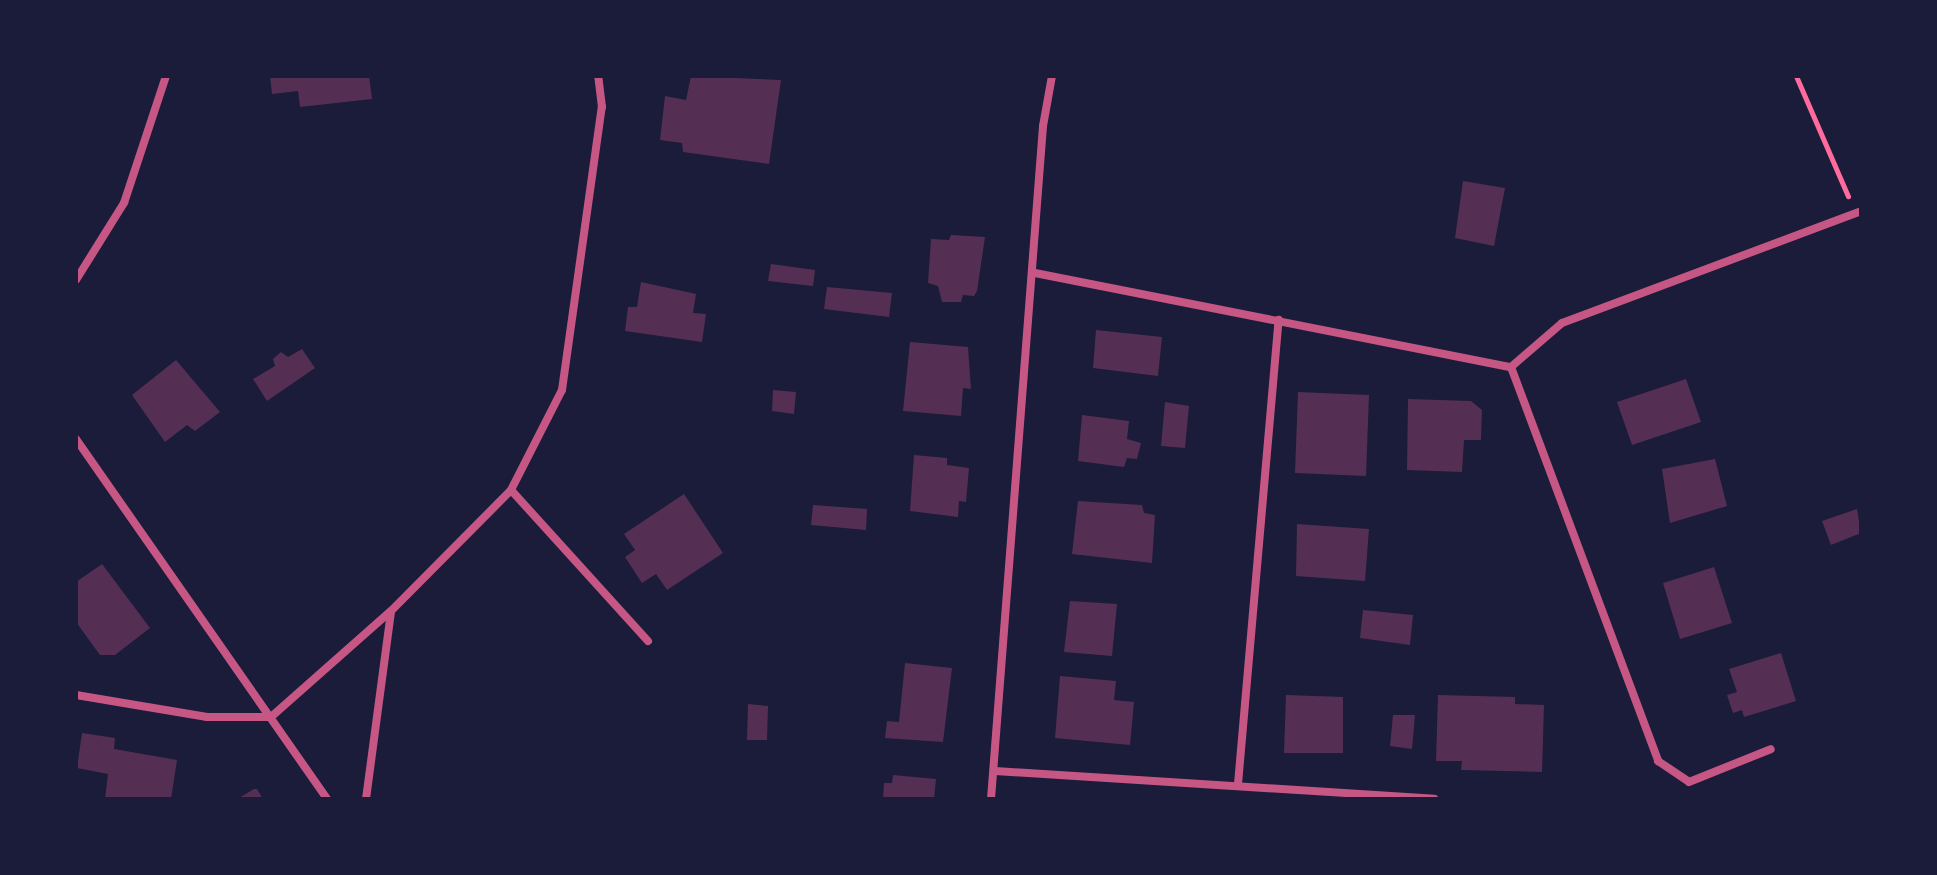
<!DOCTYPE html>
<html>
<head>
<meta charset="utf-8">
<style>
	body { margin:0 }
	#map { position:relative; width:1937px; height:875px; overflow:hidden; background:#1b1b3a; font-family:"DejaVu Sans",sans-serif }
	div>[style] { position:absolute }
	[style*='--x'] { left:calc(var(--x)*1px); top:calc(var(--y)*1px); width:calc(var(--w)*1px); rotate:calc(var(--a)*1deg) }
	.building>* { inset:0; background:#542f53 }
	.path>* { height:5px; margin:-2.5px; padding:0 2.5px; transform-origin:2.5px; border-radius:2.5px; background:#ff6b9d }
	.minor>* { height:8px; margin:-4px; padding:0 4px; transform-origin:4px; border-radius:4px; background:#c65784 }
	span { translate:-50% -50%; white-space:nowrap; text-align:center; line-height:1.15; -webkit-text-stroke:6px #1b1b3a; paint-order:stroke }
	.frame { position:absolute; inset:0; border:78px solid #1b1b3a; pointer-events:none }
</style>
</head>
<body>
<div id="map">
	<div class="building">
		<i style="clip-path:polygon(270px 76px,369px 76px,372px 99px,300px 107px,298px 91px,272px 94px)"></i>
		<i style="clip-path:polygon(691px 76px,781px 80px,769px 164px,683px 152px,682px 143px,660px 140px,665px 96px,686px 100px)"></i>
		<i style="clip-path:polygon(1463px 181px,1505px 188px,1494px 246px,1455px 238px)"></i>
		<i style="clip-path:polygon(951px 235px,985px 237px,977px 291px,974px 296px,963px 295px,961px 302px,942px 302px,938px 286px,928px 283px,931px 239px,949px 240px)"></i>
		<i style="clip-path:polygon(771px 264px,815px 270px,813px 286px,768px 281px)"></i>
		<i style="clip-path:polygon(641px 282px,696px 294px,693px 313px,706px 314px,702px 342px,625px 331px,628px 307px,637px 307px)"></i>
		<i style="clip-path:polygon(827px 287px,892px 293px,889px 317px,824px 309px)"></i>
		<i style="clip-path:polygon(1096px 330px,1162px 337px,1158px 376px,1093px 368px)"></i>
		<i style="clip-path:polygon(910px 342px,968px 347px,971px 389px,963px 388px,961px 416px,903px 411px)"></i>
		<i style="clip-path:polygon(302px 349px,315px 368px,267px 401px,253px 379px,275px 366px,273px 359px,281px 352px,288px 357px)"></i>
		<i style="clip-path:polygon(176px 360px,220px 412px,195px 431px,187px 425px,165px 442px,132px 395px)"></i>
		<i style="clip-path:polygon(1686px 379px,1701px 422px,1632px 445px,1617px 402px)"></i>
		<i style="clip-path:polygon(773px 390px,796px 392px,794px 414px,772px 411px)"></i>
		<i style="clip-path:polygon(1298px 392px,1369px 395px,1366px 476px,1295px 473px)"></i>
		<i style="clip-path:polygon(1408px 399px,1471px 401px,1482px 410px,1481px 440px,1464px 440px,1462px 472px,1407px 470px)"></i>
		<i style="clip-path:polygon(1165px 402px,1189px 406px,1185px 448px,1161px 446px)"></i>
		<i style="clip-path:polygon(1082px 415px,1129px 421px,1127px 439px,1141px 443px,1137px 459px,1127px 458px,1124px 467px,1078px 461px)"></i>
		<i style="clip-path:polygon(914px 455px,947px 458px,947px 465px,969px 468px,966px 502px,959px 501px,958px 517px,910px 511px)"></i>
		<i style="clip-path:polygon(1715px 459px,1727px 506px,1670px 523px,1662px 469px)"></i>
		<i style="clip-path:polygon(684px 494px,723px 553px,667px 590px,656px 574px,642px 583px,625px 557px,635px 550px,624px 534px)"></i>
		<i style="clip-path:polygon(1078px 501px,1142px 505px,1144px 513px,1155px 515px,1152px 563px,1072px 554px)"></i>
		<i style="clip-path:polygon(813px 505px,867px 509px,866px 530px,811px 525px)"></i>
		<i style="clip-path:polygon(1857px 509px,1861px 533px,1831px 545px,1822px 521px)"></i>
		<i style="clip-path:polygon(1297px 524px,1369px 529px,1365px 581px,1296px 576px)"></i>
		<i style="clip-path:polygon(102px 564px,150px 628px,115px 655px,100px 655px,76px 622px,76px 582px)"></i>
		<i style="clip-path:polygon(1714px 567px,1732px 623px,1680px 639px,1663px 583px)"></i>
		<i style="clip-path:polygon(1070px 601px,1117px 604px,1112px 656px,1064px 652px)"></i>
		<i style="clip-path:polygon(1363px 610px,1413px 615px,1410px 645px,1360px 638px)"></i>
		<i style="clip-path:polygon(1781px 653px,1796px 701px,1744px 717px,1742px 710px,1733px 713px,1727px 695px,1737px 692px,1729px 669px)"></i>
		<i style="clip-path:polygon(905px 663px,952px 668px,943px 742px,885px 738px,887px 721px,899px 722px)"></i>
		<i style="clip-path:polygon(1060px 676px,1116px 681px,1114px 700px,1134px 702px,1130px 745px,1055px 738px)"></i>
		<i style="clip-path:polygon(1286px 695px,1343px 697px,1343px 753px,1284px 753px)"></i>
		<i style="clip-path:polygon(1438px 695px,1515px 697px,1515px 704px,1544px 705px,1542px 772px,1461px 770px,1462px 761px,1436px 761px)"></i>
		<i style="clip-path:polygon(748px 704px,768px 706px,767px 740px,747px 740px)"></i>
		<i style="clip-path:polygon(1393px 715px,1415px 715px,1412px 749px,1390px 746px)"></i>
		<i style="clip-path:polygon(82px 733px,115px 738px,114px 749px,177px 760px,171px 799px,105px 799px,108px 774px,77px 768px)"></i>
		<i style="clip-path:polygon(893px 775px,936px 779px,934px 799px,883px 799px,884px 783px,892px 783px)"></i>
		<i style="clip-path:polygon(257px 789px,263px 799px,237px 799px,254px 789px)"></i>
	</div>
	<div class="path">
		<i style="--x:1796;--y:76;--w:131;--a:66.6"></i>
	</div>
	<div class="minor">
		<i style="--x:1035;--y:273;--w:485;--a:11.2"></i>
		<i style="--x:1511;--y:367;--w:421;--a:69.5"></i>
		<i style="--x:1658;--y:761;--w:37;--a:34"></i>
		<i style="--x:1689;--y:782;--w:88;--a:-21.9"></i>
		<i style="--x:76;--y:280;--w:91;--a:-58.1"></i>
		<i style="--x:124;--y:203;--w:134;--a:-71.7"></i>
		<i style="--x:1511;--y:367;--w:67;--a:-40.8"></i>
		<i style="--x:1562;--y:323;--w:319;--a:-20.5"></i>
		<i style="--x:76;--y:439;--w:439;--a:55.1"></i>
		<i style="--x:511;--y:490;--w:204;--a:47.8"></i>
		<i style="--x:76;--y:695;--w:133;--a:9.5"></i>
		<i style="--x:207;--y:717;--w:64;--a:0"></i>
		<i style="--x:271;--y:717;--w:160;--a:-41.5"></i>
		<i style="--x:391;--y:611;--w:170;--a:-45.2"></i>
		<i style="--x:511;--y:490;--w:112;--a:-63"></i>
		<i style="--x:562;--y:390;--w:286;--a:-82"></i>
		<i style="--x:602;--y:107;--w:31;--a:-97"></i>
		<i style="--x:995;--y:771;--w:440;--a:3.6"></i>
		<i style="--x:1238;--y:784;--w:466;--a:-85"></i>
		<i style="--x:366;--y:799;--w:189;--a:-82.4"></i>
		<i style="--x:991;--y:799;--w:675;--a:-85.58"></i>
		<i style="--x:1043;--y:126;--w:51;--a:-79.8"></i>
	</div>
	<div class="frame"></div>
</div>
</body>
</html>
